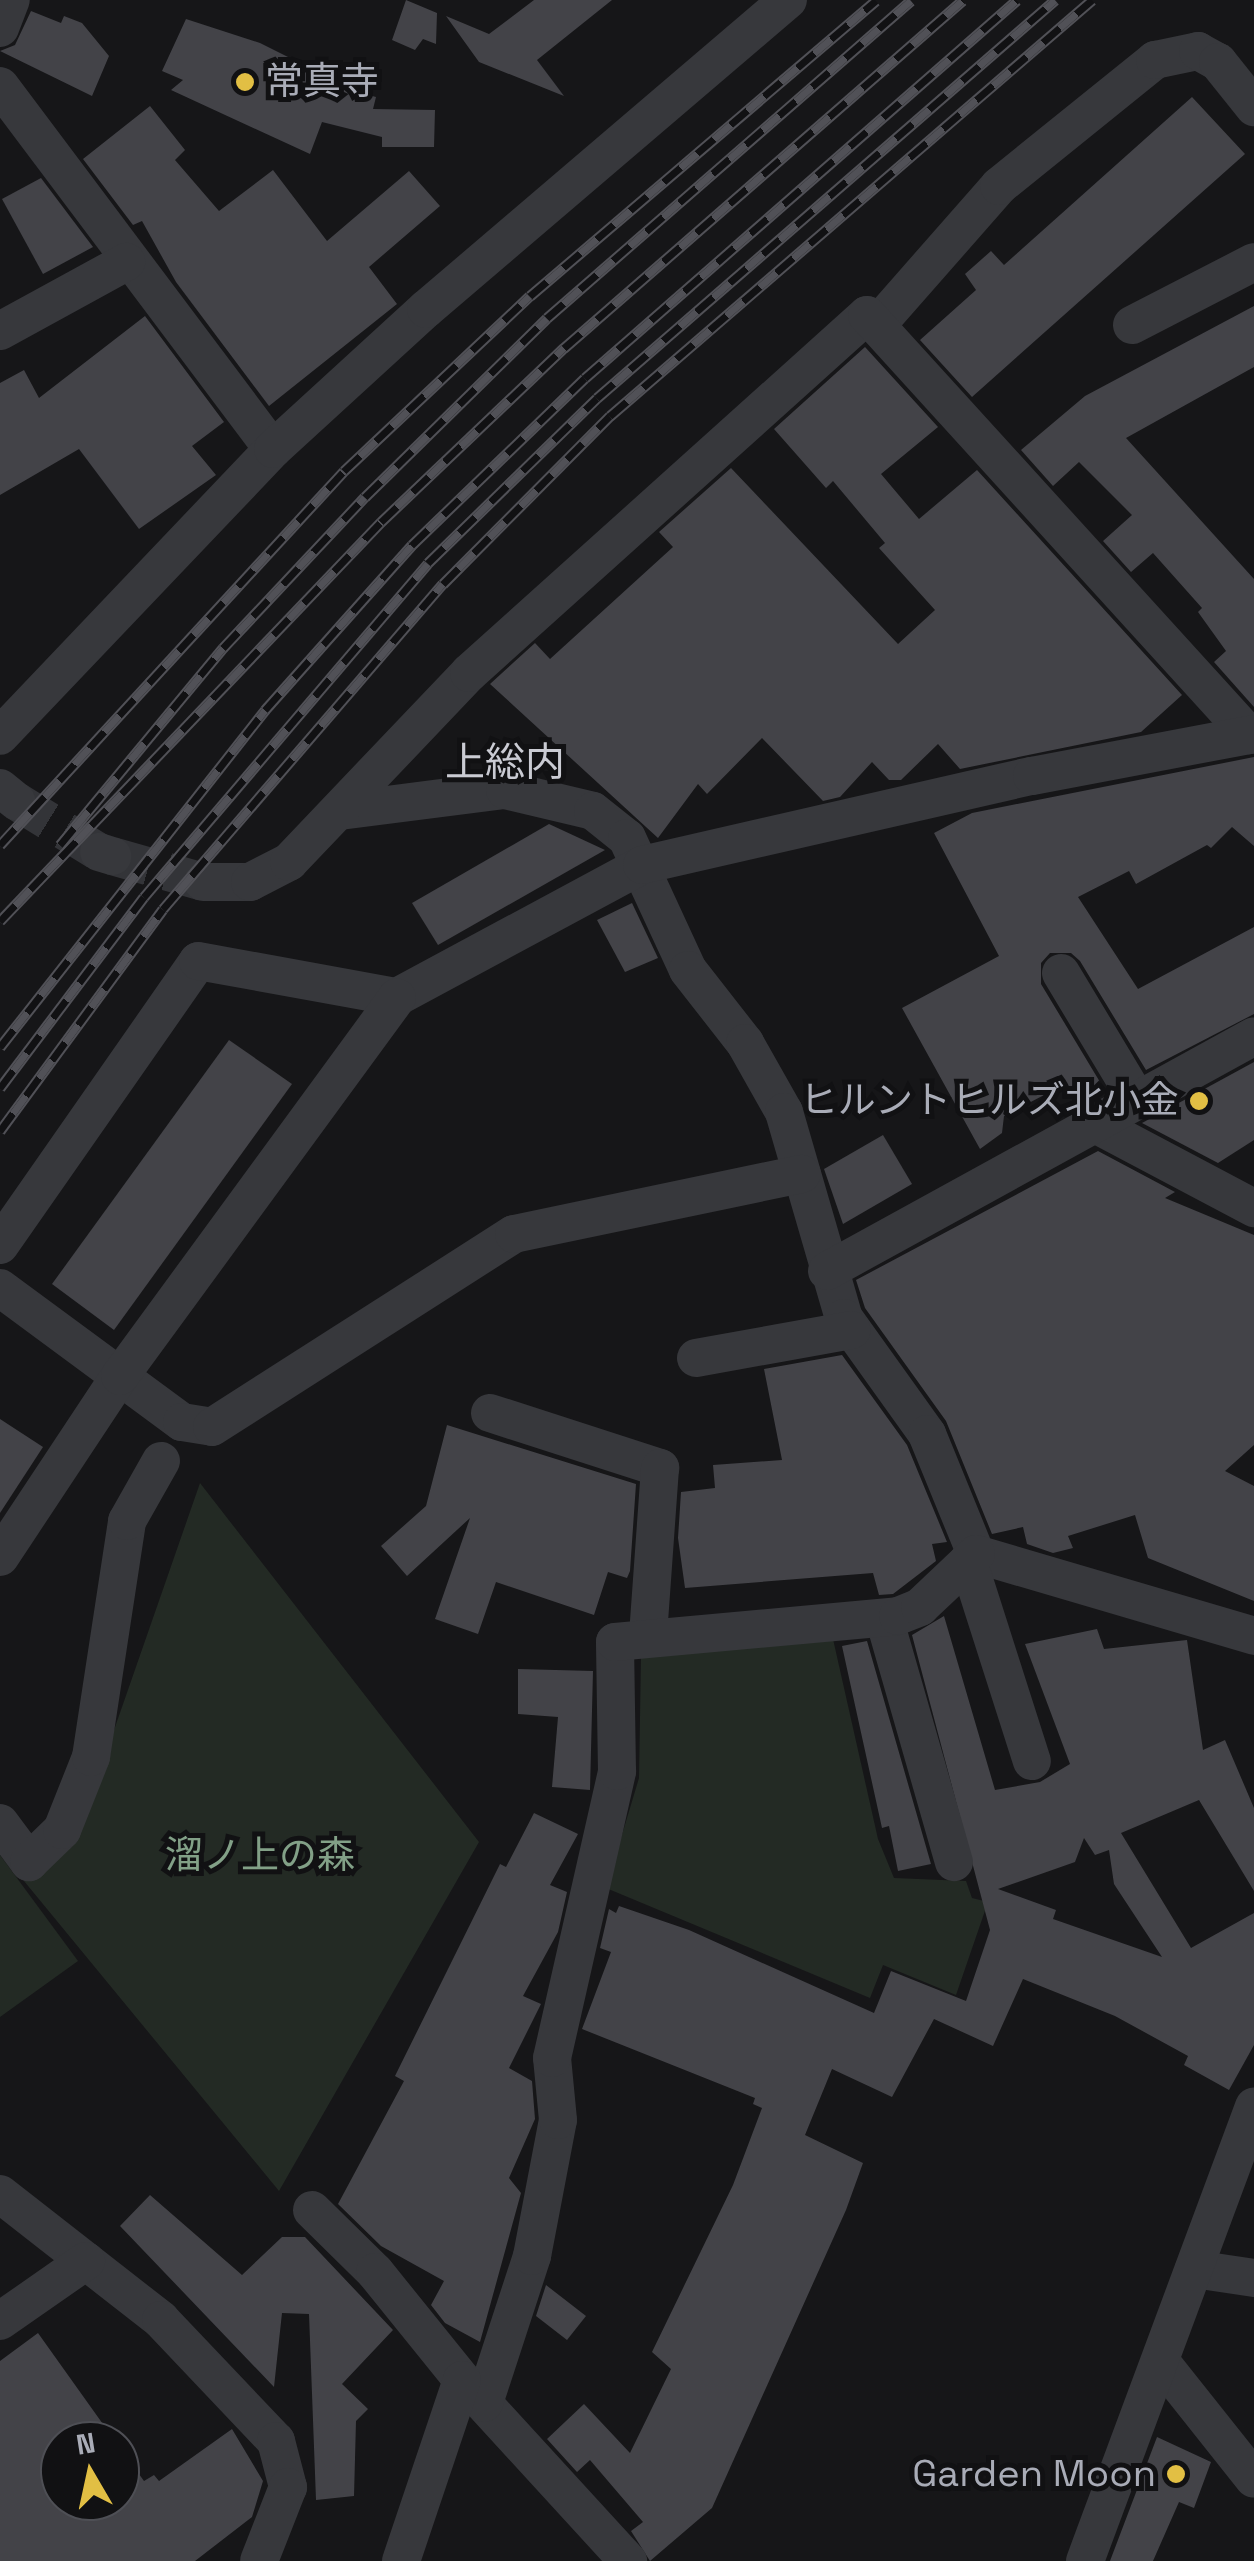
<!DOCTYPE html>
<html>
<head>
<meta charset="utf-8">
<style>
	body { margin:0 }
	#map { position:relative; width:1254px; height:2561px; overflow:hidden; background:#161618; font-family:"Space Grotesk","Noto Sans JP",sans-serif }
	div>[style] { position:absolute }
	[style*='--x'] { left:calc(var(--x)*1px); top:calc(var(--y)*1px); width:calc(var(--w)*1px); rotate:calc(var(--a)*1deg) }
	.green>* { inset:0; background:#232a24 }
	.building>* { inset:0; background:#434348 }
	.minor-tunnel>* { height:38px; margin-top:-19px; transform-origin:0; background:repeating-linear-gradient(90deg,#333438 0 38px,transparent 0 57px) }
	.minor>* { height:38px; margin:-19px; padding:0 19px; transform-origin:19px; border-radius:19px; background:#37383c }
	.rail>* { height:11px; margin-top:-5.5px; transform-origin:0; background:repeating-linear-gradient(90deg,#111113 0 22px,#515157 0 44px); box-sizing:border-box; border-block:2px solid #515157 }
	.dots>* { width:28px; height:28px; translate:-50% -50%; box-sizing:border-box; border:5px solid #111113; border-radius:50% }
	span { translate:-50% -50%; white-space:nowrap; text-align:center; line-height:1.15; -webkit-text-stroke:10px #111113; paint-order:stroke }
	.poi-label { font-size:38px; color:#a9acb7 }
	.left { translate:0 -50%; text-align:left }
	.right { translate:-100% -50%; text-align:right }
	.park-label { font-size:38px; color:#82a087 }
	.neighbourhood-label { font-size:40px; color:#cacbd3 }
	.north { position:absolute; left:40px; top:2421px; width:100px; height:100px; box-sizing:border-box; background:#111113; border:2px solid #4e4f55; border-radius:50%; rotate:351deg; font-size:28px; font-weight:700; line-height:40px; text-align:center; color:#a9acb7 }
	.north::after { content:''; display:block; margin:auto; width:35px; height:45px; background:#e2bf44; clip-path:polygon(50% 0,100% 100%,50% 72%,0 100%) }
</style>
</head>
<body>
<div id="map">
	<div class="green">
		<i style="clip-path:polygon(200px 1483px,479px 1842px,279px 2191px,24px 1881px,75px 1842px)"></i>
		<i style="clip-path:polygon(833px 1639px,878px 1839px,894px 1878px,966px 1881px,972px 1898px,988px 1902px,956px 1995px,883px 1965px,870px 1998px,606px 1888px,639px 1778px,641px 1657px)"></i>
		<i style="clip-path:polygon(0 1855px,78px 1961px,0 2017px)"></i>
	</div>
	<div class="building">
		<i style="clip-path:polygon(406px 0,437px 13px,436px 44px,423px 39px,415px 50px,392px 40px)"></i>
		<i style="clip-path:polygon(534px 0,612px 0,537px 60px,564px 96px,479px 62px,446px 16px,489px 34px)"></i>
		<i style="clip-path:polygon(31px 11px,61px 23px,64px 16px,82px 23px,109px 56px,92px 96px,0 51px,15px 45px)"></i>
		<i style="clip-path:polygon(186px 19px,260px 43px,322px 74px,319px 82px,376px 97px,373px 109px,435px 110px,434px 147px,382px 147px,382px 137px,322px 122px,310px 154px,171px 90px,183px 80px,162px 71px)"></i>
		<i style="clip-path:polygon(1192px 97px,1245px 154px,972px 397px,920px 340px,976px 290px,965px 274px,991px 251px,1004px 265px)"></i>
		<i style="clip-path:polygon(150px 106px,185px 150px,175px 160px,219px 211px,273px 170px,327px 241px,409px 171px,440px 206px,369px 267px,397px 304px,269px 406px,176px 282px,142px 221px,133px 225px,83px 159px)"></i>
		<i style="clip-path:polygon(41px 178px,93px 247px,43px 274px,2px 199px)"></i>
		<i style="clip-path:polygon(1254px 306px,1254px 367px,1126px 438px,1254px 579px,1254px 707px,1214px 662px,1226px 651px,1198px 612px,1202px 608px,1153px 553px,1131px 572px,1103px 541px,1132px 515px,1079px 462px,1053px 486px,1021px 450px,1085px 396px)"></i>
		<i style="clip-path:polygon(145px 316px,224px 422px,192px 446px,216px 475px,139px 529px,79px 449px,0 495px,0 383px,24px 370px,39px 398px)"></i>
		<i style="clip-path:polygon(865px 347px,938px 427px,881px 474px,919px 519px,977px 470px,1182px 695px,1141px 732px,960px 769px,938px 744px,901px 780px,889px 780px,872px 762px,840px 797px,823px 801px,762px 738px,707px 794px,698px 784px,658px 838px,490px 684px,535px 643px,550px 659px,673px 547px,659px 532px,731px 468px,898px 644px,935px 610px,879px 548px,885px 543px,833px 481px,826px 488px,774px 429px)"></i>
		<i style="clip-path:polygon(1254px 757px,1254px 846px,1232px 827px,1211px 848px,1207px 845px,1136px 884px,1129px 871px,1078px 897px,1138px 989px,1254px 927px,1254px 1014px,1146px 1070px,1080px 961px,1071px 953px,1050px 953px,1041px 963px,1041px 984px,1106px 1092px,1078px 1107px,1065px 1084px,1004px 1116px,1002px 1133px,980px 1149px,902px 1008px,999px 956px,934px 833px,972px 813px)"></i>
		<i style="clip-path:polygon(549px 824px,605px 850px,438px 945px,412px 903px)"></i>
		<i style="clip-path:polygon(632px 903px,658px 958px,625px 972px,597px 920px)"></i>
		<i style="clip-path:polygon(229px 1040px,292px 1084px,114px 1330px,52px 1284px)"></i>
		<i style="clip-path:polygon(1254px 1062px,1254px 1140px,1218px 1163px,1142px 1123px)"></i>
		<i style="clip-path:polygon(883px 1135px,912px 1184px,843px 1224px,824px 1169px)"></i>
		<i style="clip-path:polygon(1098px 1151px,1175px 1192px,1165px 1198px,1254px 1235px,1254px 1445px,1225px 1471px,1254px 1486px,1254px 1601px,1148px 1558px,1135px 1515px,1068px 1536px,1073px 1548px,1053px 1553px,1027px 1544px,1023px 1527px,992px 1534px,946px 1421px,865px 1308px,856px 1280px)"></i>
		<i style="clip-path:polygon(842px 1355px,907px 1445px,947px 1542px,932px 1544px,936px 1561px,893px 1594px,879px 1595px,873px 1573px,685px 1588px,678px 1538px,681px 1492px,715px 1488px,713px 1465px,782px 1460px,764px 1369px)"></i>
		<i style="clip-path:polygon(0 1419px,43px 1447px,0 1513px)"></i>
		<i style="clip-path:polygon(447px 1425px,636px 1484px,630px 1571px,627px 1578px,608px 1572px,594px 1615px,496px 1582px,478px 1634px,435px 1619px,470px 1518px,407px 1576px,381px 1546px,426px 1506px)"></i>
		<i style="clip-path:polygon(evenodd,944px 1616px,995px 1790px,1040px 1782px,1070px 1764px,1025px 1644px,1097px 1629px,1104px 1649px,1187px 1640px,1203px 1750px,1225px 1740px,1254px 1808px,1254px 1891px,1199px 1800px,1121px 1833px,1191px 1948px,1254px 1913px,1254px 2045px,1229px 2090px,1184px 2065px,1188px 2056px,1115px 2016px,1023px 1979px,993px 2046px,934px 2019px,892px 2097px,832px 2069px,805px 2135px,863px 2163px,846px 2210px,712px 2508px,650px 2561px,631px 2531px,643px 2522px,590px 2460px,577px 2472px,547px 2439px,584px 2404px,630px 2453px,671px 2369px,652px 2352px,733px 2185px,762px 2108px,753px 2104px,755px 2098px,582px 2029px,611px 1952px,600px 1948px,609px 1909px,616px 1913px,619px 1906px,689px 1930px,874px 2013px,891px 1971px,966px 2001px,990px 1930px,912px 1635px,944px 1616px,1084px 1838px,1095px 1855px,1109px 1850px,1114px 1884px,1162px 1957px,1053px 1919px,1056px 1910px,998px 1889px,1075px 1862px,1084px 1838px)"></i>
		<i style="clip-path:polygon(867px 1641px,931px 1864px,898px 1871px,889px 1826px,882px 1828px,842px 1646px)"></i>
		<i style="clip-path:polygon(518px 1669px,593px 1671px,590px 1790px,552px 1787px,558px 1717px,518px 1714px)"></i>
		<i style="clip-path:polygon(534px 1813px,578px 1834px,550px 1885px,567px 1892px,558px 1932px,523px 1996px,541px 2004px,509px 2068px,532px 2081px,535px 2119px,509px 2178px,521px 2193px,480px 2342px,445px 2323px,431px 2305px,444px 2281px,381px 2246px,338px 2204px,404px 2081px,395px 2076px,500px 1864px,506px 1867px)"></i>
		<i style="clip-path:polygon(150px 2195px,242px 2275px,282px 2237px,305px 2237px,393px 2330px,342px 2384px,368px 2409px,356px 2421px,354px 2496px,316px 2500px,309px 2314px,282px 2313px,274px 2387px,120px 2226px)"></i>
		<i style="clip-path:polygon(546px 2285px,586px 2316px,567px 2340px,536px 2316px)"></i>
		<i style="clip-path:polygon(38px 2333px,115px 2441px,60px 2441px,60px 2501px,120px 2501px,120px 2448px,144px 2481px,154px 2475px,159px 2481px,232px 2429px,263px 2481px,252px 2517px,195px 2561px,0 2561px,0 2361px)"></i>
		<i style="clip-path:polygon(1157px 2437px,1211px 2462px,1194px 2508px,1179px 2502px,1153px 2561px,1110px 2561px)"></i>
	</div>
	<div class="minor-tunnel">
		<i style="--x:16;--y:801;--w:97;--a:31.6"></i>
		<i style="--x:112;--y:856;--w:95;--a:15.9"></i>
	</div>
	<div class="minor">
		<i style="--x:0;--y:28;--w:30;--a:-69"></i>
		<i style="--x:0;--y:86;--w:454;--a:53.1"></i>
		<i style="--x:273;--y:449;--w:396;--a:133.6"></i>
		<i style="--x:877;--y:325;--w:185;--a:-48.7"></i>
		<i style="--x:999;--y:186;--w:201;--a:-38.9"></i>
		<i style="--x:1155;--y:60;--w:44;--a:-11.8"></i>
		<i style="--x:1198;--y:51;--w:23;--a:29"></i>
		<i style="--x:1218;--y:62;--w:58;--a:51.3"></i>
		<i style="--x:1132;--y:325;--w:137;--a:-27.3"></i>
		<i style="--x:0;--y:331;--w:144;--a:-28.7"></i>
		<i style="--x:273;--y:449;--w:207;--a:-42.5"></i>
		<i style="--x:426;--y:309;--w:476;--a:-40.5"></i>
		<i style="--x:0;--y:788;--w:21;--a:39"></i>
		<i style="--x:340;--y:811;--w:166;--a:-7.3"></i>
		<i style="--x:505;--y:790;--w:90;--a:13.4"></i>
		<i style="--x:593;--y:811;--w:43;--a:38.5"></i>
		<i style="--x:627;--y:838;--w:145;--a:65.2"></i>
		<i style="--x:688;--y:970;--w:93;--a:52"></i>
		<i style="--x:745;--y:1043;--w:79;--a:60.5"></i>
		<i style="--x:784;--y:1112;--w:215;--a:73.8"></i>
		<i style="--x:844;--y:1318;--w:143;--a:54.4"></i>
		<i style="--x:927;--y:1434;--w:130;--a:67.8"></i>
		<i style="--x:976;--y:1554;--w:290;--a:16.4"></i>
		<i style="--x:99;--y:852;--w:14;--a:17"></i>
		<i style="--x:203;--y:882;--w:47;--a:0"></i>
		<i style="--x:250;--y:882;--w:44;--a:-27.1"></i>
		<i style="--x:289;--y:862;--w:261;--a:-46.4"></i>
		<i style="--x:469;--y:673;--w:535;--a:-41.97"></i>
		<i style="--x:867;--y:315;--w:568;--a:47.71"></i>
		<i style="--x:1061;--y:973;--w:149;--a:59"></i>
		<i style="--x:1097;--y:1125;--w:178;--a:27.9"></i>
		<i style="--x:0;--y:1245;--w:346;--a:-55.1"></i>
		<i style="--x:198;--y:961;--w:202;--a:10.3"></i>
		<i style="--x:397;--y:997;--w:278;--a:-28.3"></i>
		<i style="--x:642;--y:865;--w:400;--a:-12.9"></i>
		<i style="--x:1032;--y:776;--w:226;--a:-10.7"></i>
		<i style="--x:827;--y:1271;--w:487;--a:-28.8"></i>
		<i style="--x:0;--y:1288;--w:226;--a:36.4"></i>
		<i style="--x:182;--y:1422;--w:30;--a:9"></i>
		<i style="--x:212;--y:1427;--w:358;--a:-32.6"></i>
		<i style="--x:514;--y:1234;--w:294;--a:-11.8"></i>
		<i style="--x:696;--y:1358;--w:158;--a:-10.2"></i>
		<i style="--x:490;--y:1413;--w:179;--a:17.9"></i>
		<i style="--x:660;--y:1468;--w:168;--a:94.1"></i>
		<i style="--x:0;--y:1557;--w:217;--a:-56.5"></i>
		<i style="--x:120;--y:1376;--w:469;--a:-53.8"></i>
		<i style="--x:968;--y:1561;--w:210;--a:72.3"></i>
		<i style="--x:884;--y:1618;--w:254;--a:74"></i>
		<i style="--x:0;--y:1823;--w:49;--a:53.4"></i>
		<i style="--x:29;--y:1862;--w:46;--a:-44.1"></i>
		<i style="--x:62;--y:1830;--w:79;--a:-68.3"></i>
		<i style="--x:91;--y:1757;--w:239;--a:-81.3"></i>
		<i style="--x:127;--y:1521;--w:69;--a:-60.5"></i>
		<i style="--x:0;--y:2194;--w:204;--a:38"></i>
		<i style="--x:161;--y:2320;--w:167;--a:46.5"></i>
		<i style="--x:276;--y:2441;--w:48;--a:75.4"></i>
		<i style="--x:288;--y:2487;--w:79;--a:111.4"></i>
		<i style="--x:312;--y:2210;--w:88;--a:44.5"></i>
		<i style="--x:375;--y:2272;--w:139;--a:51.1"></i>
		<i style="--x:462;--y:2380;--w:246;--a:47.5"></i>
		<i style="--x:1194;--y:2269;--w:61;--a:8.5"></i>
		<i style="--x:0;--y:2321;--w:105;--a:-34.9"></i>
		<i style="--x:1161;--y:2362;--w:149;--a:51.5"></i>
		<i style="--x:484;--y:2403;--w:155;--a:-71.9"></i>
		<i style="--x:532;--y:2256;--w:138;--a:-79.2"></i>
		<i style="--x:558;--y:2120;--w:62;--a:-95.5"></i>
		<i style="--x:552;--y:2058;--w:294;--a:-77.2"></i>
		<i style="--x:617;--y:1771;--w:129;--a:-90.9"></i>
		<i style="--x:615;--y:1642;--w:284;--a:-5.2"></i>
		<i style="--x:898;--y:1616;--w:24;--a:-22"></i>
		<i style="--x:920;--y:1607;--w:77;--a:-43.4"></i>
		<i style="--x:401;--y:2561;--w:191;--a:-71.4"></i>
		<i style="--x:1085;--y:2561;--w:485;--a:-69.6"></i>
	</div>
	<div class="rail">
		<i style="--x:0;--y:845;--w:508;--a:-47.39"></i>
		<i style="--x:344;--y:471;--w:255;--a:-43.3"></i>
		<i style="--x:530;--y:296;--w:455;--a:-40.5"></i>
		<i style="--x:60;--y:845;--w:256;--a:-50.4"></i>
		<i style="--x:223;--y:648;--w:207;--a:-46.8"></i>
		<i style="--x:365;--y:497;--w:255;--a:-44.5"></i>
		<i style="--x:547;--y:318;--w:483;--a:-41.1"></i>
		<i style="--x:0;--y:921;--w:552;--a:-46.32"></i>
		<i style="--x:381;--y:522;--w:253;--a:-43.6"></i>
		<i style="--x:564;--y:348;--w:529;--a:-41.09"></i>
		<i style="--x:0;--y:1047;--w:429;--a:-51.8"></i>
		<i style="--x:265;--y:710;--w:221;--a:-48.3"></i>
		<i style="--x:412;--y:545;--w:240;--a:-44"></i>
		<i style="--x:585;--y:378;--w:574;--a:-41.19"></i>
		<i style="--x:0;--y:1088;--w:239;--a:-53"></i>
		<i style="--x:144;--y:897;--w:438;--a:-49.6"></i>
		<i style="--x:428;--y:563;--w:236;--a:-44.3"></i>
		<i style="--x:597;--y:398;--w:607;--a:-40.99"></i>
		<i style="--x:0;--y:1131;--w:275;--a:-53.7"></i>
		<i style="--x:163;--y:909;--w:429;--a:-49.3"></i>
		<i style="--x:443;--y:584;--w:237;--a:-45.2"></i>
		<i style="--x:610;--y:416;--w:637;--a:-40.8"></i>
	</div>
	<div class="dots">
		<i style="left:245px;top:82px;background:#e2bf44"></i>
		<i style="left:1199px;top:1101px;background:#e2bf44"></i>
		<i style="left:1176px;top:2474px;background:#e2bf44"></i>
	</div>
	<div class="poi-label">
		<span class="left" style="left:265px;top:82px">常真寺</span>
		<span class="right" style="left:1179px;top:1101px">ヒルントヒルズ北小金</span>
		<span class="right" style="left:1156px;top:2474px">Garden Moon</span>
	</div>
	<div class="park-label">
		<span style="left:260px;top:1856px">溜ノ上の森</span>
	</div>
	<div class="neighbourhood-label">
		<span style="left:505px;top:763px">上総内</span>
	</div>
	<div class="north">N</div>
</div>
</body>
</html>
